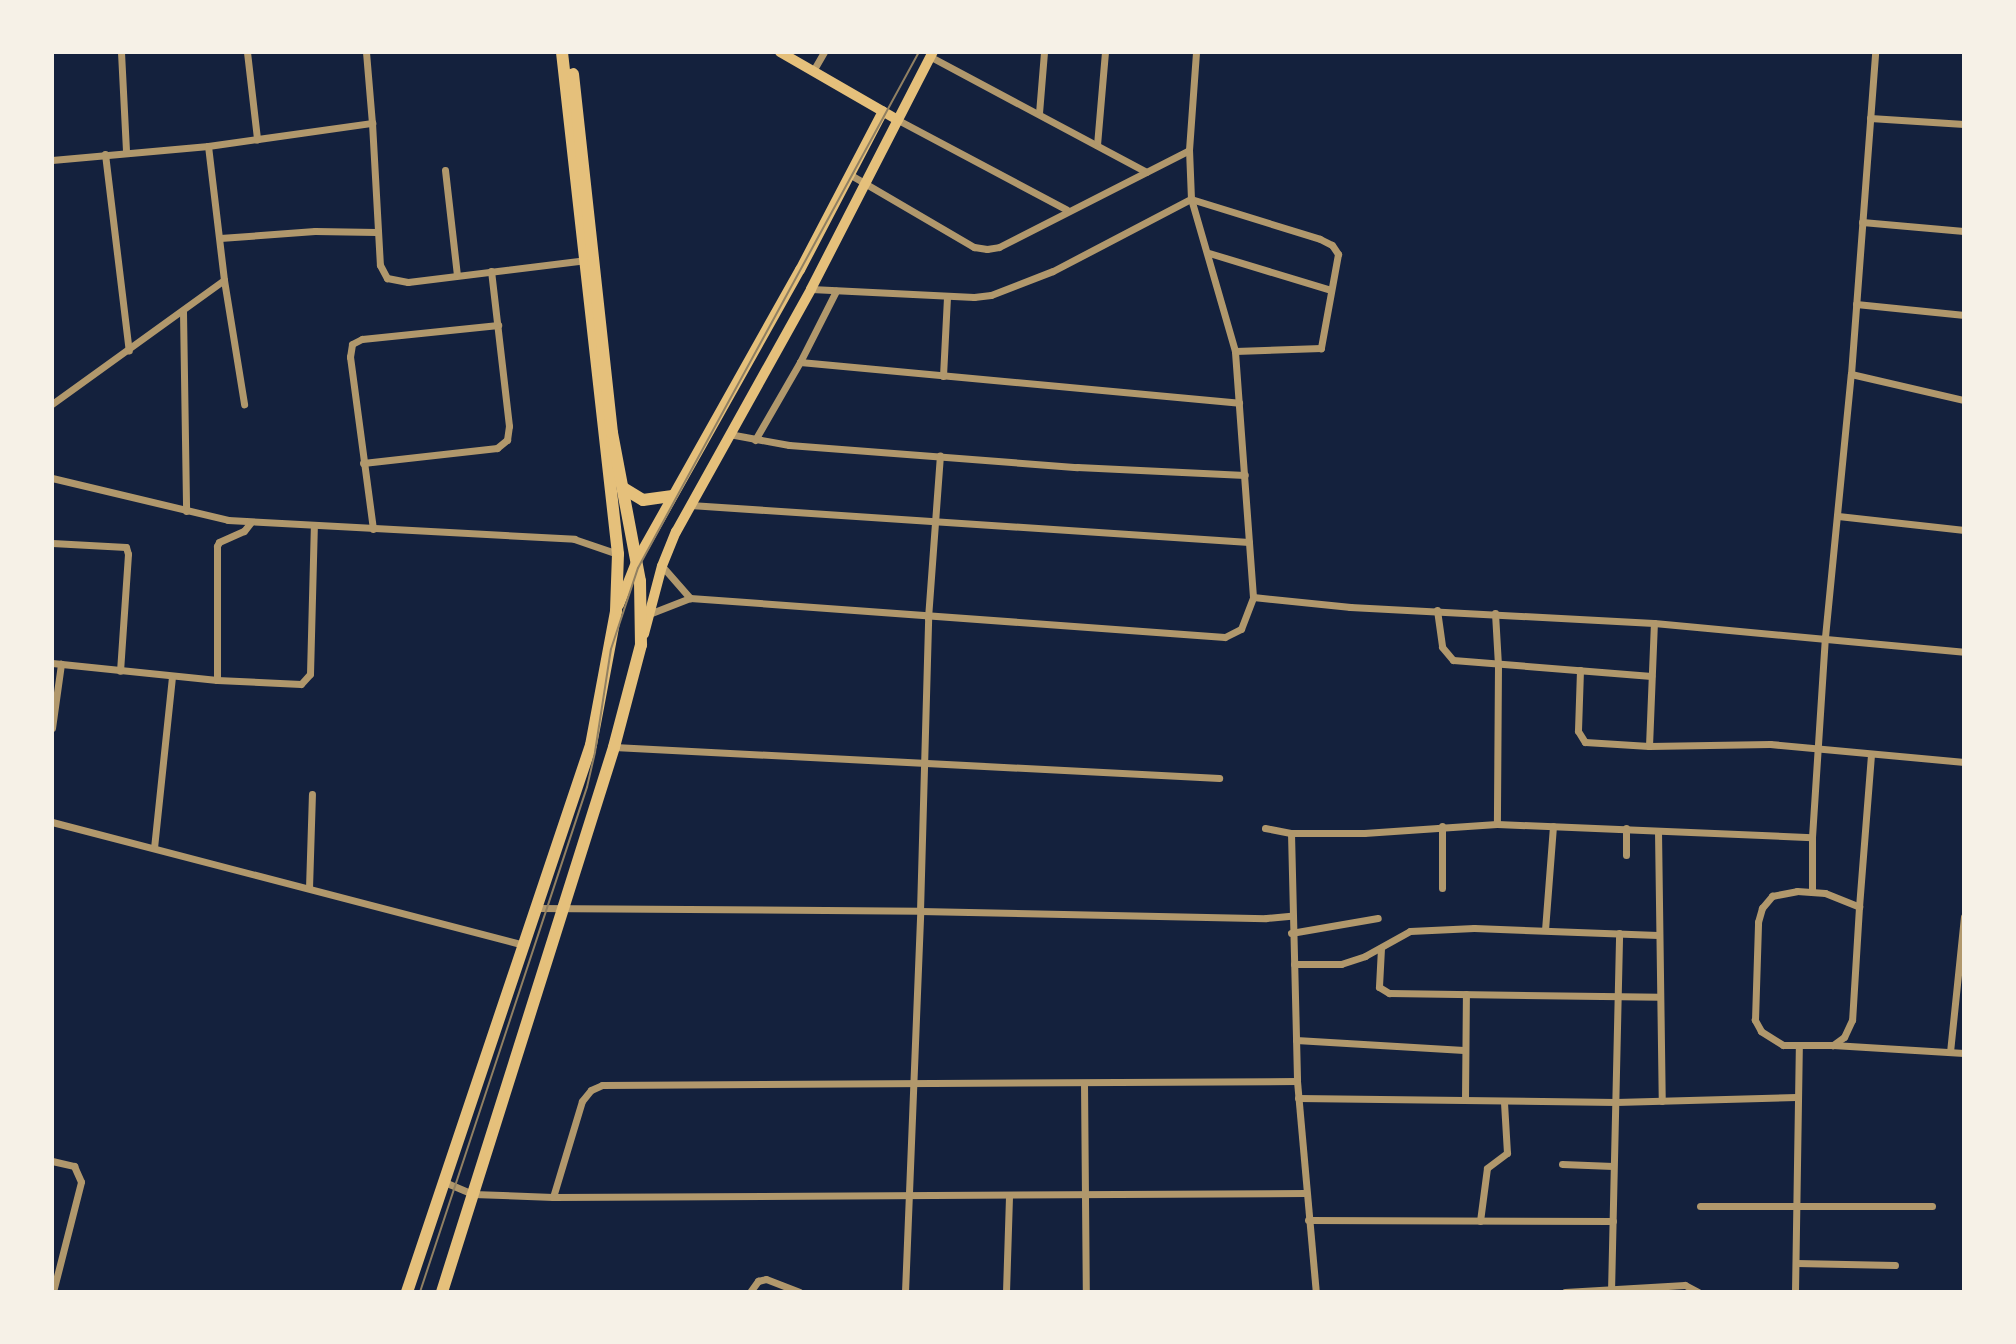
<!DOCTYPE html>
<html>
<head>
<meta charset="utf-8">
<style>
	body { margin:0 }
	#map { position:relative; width:2016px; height:1344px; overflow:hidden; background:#14213d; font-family:Barlow,sans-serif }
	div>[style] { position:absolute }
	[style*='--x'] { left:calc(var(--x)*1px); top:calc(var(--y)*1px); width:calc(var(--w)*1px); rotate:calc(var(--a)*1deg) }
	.minor>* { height:7px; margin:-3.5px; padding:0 3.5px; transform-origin:3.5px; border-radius:3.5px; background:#b1986c }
	.secondary>* { height:10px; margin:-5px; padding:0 5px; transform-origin:5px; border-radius:5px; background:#e5c07b }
	.trunk>* { height:12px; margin:-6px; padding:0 6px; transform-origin:6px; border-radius:6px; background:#e5c07b }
	.tram>* { height:2px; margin:-1px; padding:0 1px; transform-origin:1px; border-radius:1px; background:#918062 }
	span { translate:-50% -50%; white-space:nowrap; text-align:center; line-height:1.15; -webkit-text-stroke:6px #f6f1e7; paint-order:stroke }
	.frame { position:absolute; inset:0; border:54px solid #f6f1e7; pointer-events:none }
</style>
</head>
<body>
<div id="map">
	<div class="minor">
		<i style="--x:121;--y:52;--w:100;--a:87.1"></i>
		<i style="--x:247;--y:52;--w:88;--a:83.4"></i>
		<i style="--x:366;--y:52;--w:71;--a:85.2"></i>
		<i style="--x:931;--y:57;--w:244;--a:28.1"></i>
		<i style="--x:813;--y:71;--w:22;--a:-60"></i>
		<i style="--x:1039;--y:113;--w:61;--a:-85.3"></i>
		<i style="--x:1870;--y:118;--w:94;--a:3.7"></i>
		<i style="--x:898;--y:120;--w:191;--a:28"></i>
		<i style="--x:1097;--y:145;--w:93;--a:-85.1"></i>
		<i style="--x:105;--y:154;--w:198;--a:83.1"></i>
		<i style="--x:52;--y:160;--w:157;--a:-5.1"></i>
		<i style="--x:208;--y:146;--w:166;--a:-8"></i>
		<i style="--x:372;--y:123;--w:142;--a:86.8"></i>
		<i style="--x:380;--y:265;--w:15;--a:62"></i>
		<i style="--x:387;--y:278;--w:21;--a:11"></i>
		<i style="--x:408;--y:282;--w:180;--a:-7"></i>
		<i style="--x:445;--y:170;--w:106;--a:83.5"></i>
		<i style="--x:849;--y:174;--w:145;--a:30.3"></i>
		<i style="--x:974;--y:247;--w:13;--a:9"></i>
		<i style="--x:987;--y:249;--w:12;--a:-9"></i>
		<i style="--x:999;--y:247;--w:213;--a:-27"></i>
		<i style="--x:1862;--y:222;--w:102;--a:5"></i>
		<i style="--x:220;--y:238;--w:95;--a:-4.2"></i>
		<i style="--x:315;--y:231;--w:61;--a:0.9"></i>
		<i style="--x:1209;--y:253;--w:127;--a:16.9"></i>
		<i style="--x:224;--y:280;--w:126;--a:80.8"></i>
		<i style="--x:811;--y:289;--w:163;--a:2.8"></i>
		<i style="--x:974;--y:297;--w:17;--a:-7"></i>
		<i style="--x:991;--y:295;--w:66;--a:-21.2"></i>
		<i style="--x:1053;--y:271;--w:156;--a:-27.6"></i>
		<i style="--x:1191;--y:199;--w:135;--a:17.2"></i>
		<i style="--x:1320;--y:239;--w:13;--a:27"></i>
		<i style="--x:1332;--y:245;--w:11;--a:56"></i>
		<i style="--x:1338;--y:254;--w:96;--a:100.3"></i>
		<i style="--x:1321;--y:348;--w:86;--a:178"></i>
		<i style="--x:1856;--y:304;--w:109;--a:5.8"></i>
		<i style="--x:183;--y:312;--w:199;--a:89.1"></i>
		<i style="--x:800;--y:362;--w:441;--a:5.3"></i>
		<i style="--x:1851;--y:374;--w:116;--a:13"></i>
		<i style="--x:943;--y:376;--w:80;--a:-87.1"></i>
		<i style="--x:52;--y:404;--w:212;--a:-35.8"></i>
		<i style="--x:224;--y:280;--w:135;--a:-96.8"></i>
		<i style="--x:729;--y:434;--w:61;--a:10.4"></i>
		<i style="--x:789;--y:445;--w:289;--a:4.4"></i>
		<i style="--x:1077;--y:467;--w:168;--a:2.7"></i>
		<i style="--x:755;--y:440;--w:90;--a:-60"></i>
		<i style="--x:800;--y:362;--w:80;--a:-63.1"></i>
		<i style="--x:363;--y:463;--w:135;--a:-6.4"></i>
		<i style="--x:497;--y:448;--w:13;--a:-39"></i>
		<i style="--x:507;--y:440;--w:14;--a:-82"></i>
		<i style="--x:509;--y:426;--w:156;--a:-96.6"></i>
		<i style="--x:52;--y:478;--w:181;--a:13.4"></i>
		<i style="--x:228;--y:520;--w:347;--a:3.1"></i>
		<i style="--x:574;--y:539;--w:46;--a:18.8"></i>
		<i style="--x:690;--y:505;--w:560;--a:3.79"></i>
		<i style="--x:1838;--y:516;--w:127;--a:6.3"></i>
		<i style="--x:373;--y:529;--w:174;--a:-97.6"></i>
		<i style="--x:350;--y:357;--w:13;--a:-81"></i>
		<i style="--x:352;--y:344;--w:11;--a:-27"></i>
		<i style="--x:362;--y:339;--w:137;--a:-5.9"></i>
		<i style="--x:52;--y:543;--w:74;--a:3.1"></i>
		<i style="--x:126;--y:547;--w:7;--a:74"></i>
		<i style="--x:128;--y:554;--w:117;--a:93.9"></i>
		<i style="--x:662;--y:566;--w:43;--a:48.8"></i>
		<i style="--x:1253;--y:597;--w:98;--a:5.9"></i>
		<i style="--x:1350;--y:607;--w:304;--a:3"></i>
		<i style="--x:1654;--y:623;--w:311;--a:5.3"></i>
		<i style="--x:1437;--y:610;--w:37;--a:82"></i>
		<i style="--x:1442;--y:647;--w:17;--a:50"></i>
		<i style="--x:1453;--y:660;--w:199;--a:4.6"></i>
		<i style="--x:1495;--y:613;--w:52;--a:86.7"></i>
		<i style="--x:1498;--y:665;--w:159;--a:90.4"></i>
		<i style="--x:649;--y:614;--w:44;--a:-21.3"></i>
		<i style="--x:690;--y:598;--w:536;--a:4.17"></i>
		<i style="--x:1225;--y:637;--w:18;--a:-27"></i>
		<i style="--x:1241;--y:629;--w:34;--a:-69"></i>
		<i style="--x:1253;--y:597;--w:247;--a:-94.2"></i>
		<i style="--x:1235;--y:351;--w:158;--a:-106.1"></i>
		<i style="--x:1191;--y:199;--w:49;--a:-92.3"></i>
		<i style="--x:1189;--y:150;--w:98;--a:-85.9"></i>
		<i style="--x:52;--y:663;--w:166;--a:5.9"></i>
		<i style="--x:217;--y:680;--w:84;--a:2.7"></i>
		<i style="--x:301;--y:684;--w:13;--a:-48"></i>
		<i style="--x:310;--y:674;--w:149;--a:-88.5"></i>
		<i style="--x:1580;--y:670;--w:61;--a:91.9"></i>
		<i style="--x:1578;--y:731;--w:13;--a:58"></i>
		<i style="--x:1585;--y:742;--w:64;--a:3.6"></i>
		<i style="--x:1649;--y:746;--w:121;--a:-0.9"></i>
		<i style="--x:1770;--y:744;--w:195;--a:5.3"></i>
		<i style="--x:217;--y:680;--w:134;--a:-90"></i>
		<i style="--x:217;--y:546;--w:4;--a:-63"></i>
		<i style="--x:219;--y:542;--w:27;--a:-24"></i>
		<i style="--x:244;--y:531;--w:11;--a:-52"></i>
		<i style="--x:52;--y:728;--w:65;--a:-82"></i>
		<i style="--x:1649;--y:746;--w:123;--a:-87.7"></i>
		<i style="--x:614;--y:747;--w:606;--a:2.93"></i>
		<i style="--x:52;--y:822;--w:489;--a:14.6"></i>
		<i style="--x:1442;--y:826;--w:62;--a:90"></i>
		<i style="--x:1265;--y:828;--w:26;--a:11"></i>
		<i style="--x:1291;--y:833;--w:73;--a:0"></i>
		<i style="--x:1364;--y:833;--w:133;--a:-3.9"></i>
		<i style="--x:1497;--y:824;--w:315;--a:2.4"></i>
		<i style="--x:1626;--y:828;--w:27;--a:90"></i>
		<i style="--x:1658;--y:831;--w:270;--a:89.2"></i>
		<i style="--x:1291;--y:833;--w:248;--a:88.6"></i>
		<i style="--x:1297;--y:1081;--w:212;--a:84.9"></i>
		<i style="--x:154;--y:848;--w:173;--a:-84"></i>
		<i style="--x:309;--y:888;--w:94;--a:-88.2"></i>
		<i style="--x:1797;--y:891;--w:28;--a:4"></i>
		<i style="--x:1825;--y:893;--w:37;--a:22"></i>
		<i style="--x:1859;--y:907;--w:113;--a:93.5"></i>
		<i style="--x:1852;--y:1020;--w:19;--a:115"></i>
		<i style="--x:1844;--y:1037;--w:14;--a:144"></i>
		<i style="--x:1833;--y:1045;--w:50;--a:180"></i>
		<i style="--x:1783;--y:1045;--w:26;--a:-148"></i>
		<i style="--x:1761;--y:1031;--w:13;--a:-119"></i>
		<i style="--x:1755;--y:1020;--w:98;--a:-88.2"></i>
		<i style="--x:1758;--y:922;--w:15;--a:-74"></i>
		<i style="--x:1762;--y:908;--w:16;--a:-50"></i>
		<i style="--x:1772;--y:896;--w:25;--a:-11"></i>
		<i style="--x:1812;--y:892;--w:55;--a:-90"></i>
		<i style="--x:1812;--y:837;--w:200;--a:-86.3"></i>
		<i style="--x:1825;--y:637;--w:264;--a:-84.4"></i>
		<i style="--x:1851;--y:374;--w:323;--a:-85.7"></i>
		<i style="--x:1859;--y:907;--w:152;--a:-85.5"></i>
		<i style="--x:537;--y:908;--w:383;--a:0.4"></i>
		<i style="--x:920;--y:911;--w:346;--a:1.2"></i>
		<i style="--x:1266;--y:918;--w:25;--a:-5"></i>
		<i style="--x:1545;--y:930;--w:104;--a:-85.6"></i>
		<i style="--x:1291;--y:933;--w:88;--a:-9.8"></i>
		<i style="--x:1381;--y:948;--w:39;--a:93"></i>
		<i style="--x:1379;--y:987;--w:12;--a:31"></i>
		<i style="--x:1389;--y:993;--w:271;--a:0.8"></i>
		<i style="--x:1294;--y:964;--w:47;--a:0"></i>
		<i style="--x:1341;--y:964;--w:25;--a:-18"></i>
		<i style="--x:1365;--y:956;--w:51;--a:-29.1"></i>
		<i style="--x:1410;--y:931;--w:64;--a:-2.7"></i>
		<i style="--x:1474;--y:928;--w:184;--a:2.2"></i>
		<i style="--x:1296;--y:1040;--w:168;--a:3.4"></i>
		<i style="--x:1833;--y:1045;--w:131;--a:3.5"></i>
		<i style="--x:1950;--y:1052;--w:136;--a:-84.1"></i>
		<i style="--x:1084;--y:1083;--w:209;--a:89.5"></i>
		<i style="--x:1298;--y:1098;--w:318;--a:0.7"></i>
		<i style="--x:1616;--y:1102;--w:180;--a:-1.6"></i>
		<i style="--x:1465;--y:1100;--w:106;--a:-89.5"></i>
		<i style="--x:52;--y:1161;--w:23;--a:13"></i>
		<i style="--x:74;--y:1166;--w:17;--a:66"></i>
		<i style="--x:81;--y:1182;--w:114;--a:104.3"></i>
		<i style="--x:1562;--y:1164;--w:51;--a:2.2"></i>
		<i style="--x:442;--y:1181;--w:34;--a:23"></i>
		<i style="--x:473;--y:1194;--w:80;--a:2.1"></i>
		<i style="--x:553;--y:1197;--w:753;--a:-0.3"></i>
		<i style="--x:553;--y:1197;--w:100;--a:-73.2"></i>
		<i style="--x:582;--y:1101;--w:14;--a:-51"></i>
		<i style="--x:591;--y:1090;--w:12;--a:-24"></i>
		<i style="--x:602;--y:1085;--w:695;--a:-0.33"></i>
		<i style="--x:1700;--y:1206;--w:232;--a:0"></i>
		<i style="--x:1308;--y:1220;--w:305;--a:0.2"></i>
		<i style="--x:1480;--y:1221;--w:53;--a:-82.5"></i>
		<i style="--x:1487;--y:1168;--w:25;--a:-37"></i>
		<i style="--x:1507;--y:1153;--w:51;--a:-93.4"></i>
		<i style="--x:1796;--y:1263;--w:99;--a:1.2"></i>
		<i style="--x:750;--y:1292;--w:14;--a:-54"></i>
		<i style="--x:758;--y:1281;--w:8;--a:-14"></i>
		<i style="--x:766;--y:1279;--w:36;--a:21"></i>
		<i style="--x:905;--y:1292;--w:381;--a:-87.7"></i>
		<i style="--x:920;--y:911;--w:293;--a:-88.4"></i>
		<i style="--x:928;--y:618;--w:163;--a:-85.8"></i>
		<i style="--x:1006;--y:1292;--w:96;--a:-88.2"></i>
		<i style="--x:1565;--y:1292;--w:120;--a:-3.3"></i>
		<i style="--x:1685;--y:1285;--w:15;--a:28"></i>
		<i style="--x:1611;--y:1292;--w:359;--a:-88.7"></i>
		<i style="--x:1795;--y:1292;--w:245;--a:-89.1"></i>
	</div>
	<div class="secondary">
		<i style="--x:780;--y:52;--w:136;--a:30"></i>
		<i style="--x:619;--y:605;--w:48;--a:-68.2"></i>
		<i style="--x:637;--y:560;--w:333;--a:-60.7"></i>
		<i style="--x:800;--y:270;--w:179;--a:-62.4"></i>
		<i style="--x:644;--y:634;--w:70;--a:-75.2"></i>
		<i style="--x:662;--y:566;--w:37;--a:-68"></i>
		<i style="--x:676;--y:532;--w:278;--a:-60.9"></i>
		<i style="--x:811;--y:289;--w:267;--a:-62.8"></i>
	</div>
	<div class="trunk">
		<i style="--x:623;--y:488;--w:23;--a:31"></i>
		<i style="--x:643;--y:500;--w:28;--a:-8"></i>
		<i style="--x:407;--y:1292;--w:577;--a:-71.41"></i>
		<i style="--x:591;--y:745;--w:136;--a:-79.4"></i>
		<i style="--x:616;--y:611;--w:57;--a:-88"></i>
		<i style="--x:618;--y:554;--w:505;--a:-96.37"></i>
		<i style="--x:442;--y:1292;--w:571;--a:-72.48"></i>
		<i style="--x:614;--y:747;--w:106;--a:-75.2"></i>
		<i style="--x:641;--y:645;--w:64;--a:-90.9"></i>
		<i style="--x:640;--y:581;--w:151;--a:-100.7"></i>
		<i style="--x:612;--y:433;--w:361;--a:-96.2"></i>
	</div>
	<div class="tram">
		<i style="--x:420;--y:1292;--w:532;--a:-71.7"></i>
		<i style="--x:587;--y:787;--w:36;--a:-77"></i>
		<i style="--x:595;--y:752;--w:104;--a:-81.2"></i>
		<i style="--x:611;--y:649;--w:85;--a:-71.6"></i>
		<i style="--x:638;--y:568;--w:588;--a:-61.43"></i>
	</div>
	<div class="frame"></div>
</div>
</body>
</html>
